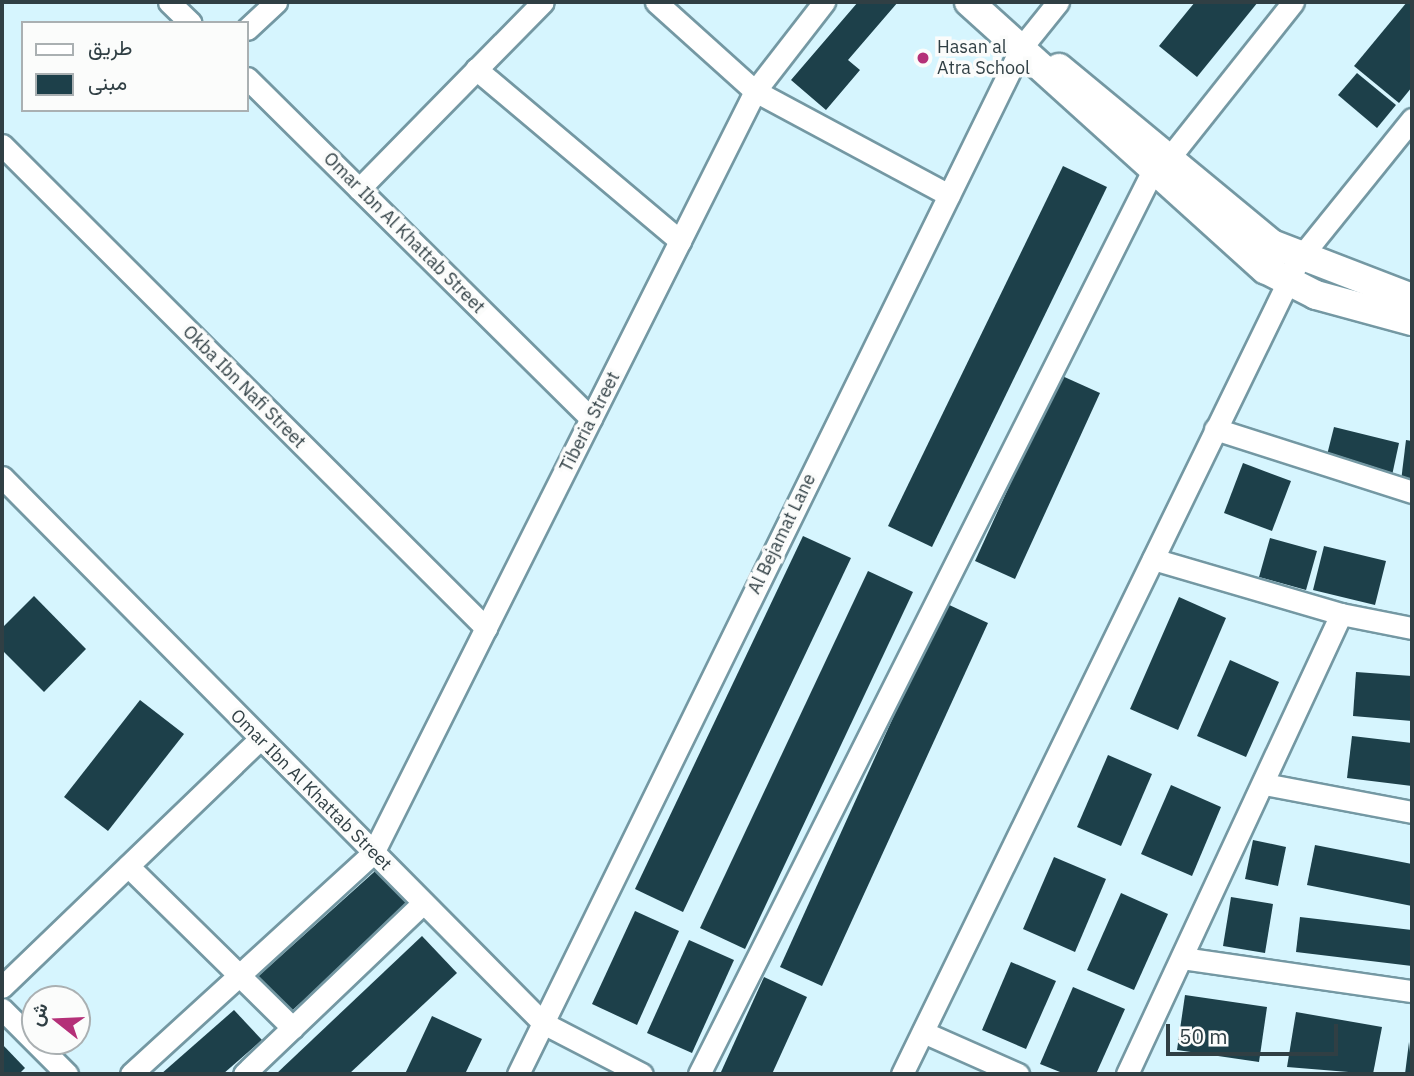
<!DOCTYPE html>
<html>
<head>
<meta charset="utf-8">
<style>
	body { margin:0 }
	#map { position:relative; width:1414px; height:1076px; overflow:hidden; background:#d6f5fe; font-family:"IBM Plex Sans",Vazirmatn,sans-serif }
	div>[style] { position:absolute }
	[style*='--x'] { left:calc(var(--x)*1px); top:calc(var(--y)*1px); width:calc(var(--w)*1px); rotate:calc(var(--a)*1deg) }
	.building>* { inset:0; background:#1d404a }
	.roads { filter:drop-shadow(2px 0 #7498a3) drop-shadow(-2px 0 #7498a3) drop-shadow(0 2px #7498a3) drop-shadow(0 -2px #7498a3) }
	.street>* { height:21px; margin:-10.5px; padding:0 10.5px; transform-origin:10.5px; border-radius:10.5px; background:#fff }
	.secondary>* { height:28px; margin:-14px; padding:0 14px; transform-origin:14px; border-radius:14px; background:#fff }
	.dots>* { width:19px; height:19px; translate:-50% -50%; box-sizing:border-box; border:4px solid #fbfcfb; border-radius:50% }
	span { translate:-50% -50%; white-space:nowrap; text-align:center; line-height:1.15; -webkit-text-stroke:7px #fbfcfb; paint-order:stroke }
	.poi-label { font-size:18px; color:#303f44 }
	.left { translate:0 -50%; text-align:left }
	.street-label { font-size:18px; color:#303f44 }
	.frame { position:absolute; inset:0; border:4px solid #303f44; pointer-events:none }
	.legend { position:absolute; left:21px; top:21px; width:228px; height:91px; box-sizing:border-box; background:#fbfcfb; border:2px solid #aab0b2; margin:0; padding:9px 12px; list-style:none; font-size:21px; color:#303f44 }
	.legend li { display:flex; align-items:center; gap:14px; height:35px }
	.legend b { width:35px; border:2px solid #aab0b2 }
	.north { position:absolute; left:21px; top:985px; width:70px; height:70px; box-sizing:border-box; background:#fbfcfb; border:2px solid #aab0b2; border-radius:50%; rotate:288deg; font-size:19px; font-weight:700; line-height:28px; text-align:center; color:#303f44 }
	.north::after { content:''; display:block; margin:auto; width:24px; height:32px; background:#b43078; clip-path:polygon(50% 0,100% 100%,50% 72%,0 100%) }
	.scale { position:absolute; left:1166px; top:1024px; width:172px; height:32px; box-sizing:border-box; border:4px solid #303f44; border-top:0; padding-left:9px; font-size:21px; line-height:24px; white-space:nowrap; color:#303f44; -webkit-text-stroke:5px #fbfcfb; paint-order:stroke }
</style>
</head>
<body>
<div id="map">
	<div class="building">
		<i style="clip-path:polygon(858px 2px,898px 2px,848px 60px,860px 70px,826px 110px,791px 80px)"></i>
		<i style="clip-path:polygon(1195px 2px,1258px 2px,1197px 77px,1159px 46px)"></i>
		<i style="clip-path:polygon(1407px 2px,1412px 2px,1412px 87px,1399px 103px,1354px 66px)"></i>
		<i style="clip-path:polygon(1357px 73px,1396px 105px,1377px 128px,1338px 95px)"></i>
		<i style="clip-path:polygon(1063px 166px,1107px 187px,932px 547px,888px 526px)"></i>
		<i style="clip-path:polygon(1060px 375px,1100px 393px,1015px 579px,975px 561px)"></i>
		<i style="clip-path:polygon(1334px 427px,1399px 443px,1391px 480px,1325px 463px)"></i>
		<i style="clip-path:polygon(1406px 440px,1412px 441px,1412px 483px,1401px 481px)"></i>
		<i style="clip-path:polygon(1243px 463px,1291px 481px,1272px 531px,1224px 513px)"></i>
		<i style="clip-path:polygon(803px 536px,851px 558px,683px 912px,635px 889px)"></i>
		<i style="clip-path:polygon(1270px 538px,1317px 551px,1306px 590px,1259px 577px)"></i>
		<i style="clip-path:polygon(1324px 546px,1386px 561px,1375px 605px,1313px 590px)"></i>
		<i style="clip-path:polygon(868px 571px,913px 592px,745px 949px,700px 928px)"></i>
		<i style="clip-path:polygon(34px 596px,86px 649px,44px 692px,2px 650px,2px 628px)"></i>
		<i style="clip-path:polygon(1179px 597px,1226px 618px,1178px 730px,1130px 709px)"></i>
		<i style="clip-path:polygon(945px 603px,988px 623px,822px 986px,780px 967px)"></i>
		<i style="clip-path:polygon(1230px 660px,1279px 682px,1246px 757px,1197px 736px)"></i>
		<i style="clip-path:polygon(1356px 672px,1412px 676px,1412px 721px,1353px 716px)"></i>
		<i style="clip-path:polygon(140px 700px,184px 734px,108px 831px,64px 797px)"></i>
		<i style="clip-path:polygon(1352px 736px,1412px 743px,1412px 786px,1347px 778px)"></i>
		<i style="clip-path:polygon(1108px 755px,1152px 774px,1121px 846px,1077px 827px)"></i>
		<i style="clip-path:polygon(1171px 785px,1221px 807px,1192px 876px,1141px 854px)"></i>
		<i style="clip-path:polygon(1253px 840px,1286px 847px,1278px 886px,1245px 879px)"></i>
		<i style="clip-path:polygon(1315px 845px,1412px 864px,1412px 906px,1307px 885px)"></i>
		<i style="clip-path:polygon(1054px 857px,1106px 879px,1075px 952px,1023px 929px)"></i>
		<i style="clip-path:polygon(383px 864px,415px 900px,286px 1016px,254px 980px)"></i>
		<i style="clip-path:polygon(1121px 893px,1168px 914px,1134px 990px,1087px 970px)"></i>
		<i style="clip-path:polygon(1231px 897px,1273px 904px,1265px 953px,1223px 946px)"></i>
		<i style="clip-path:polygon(635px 911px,679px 931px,637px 1025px,592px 1004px)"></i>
		<i style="clip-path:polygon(1300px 917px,1412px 930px,1412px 966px,1296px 952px)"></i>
		<i style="clip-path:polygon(422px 936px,457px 973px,349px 1074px,276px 1074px)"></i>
		<i style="clip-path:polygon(689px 940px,734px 960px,692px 1053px,647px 1033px)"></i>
		<i style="clip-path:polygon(1011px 962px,1056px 981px,1026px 1049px,982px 1030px)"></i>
		<i style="clip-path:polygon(764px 977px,807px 997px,772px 1074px,726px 1074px,721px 1072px)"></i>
		<i style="clip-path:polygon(1073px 987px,1125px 1009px,1096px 1074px,1065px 1074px,1040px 1064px)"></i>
		<i style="clip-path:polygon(1185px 995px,1267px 1007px,1259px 1062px,1177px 1050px)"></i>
		<i style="clip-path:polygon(234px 1010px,262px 1040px,223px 1074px,161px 1074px)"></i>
		<i style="clip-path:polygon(1296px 1012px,1382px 1027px,1373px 1074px,1287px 1067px)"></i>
		<i style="clip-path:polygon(432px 1016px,482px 1039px,465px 1074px,405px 1074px)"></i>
		<i style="clip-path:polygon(1409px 1042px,1412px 1074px,1405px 1074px)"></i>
		<i style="clip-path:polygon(2px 1044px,25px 1068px,19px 1074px,2px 1074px)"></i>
	</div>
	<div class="roads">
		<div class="street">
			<i style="--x:169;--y:2;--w:30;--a:44"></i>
			<i style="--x:656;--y:2;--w:133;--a:42"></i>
			<i style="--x:755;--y:91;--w:220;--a:28.2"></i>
			<i style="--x:247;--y:29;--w:40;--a:-43"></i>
			<i style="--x:476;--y:69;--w:267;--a:40.1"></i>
			<i style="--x:247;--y:78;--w:484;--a:44.7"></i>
			<i style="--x:2;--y:145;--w:684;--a:44.94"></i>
			<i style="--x:1169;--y:158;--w:199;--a:-51.5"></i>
			<i style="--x:359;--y:189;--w:262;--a:-45.5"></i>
			<i style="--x:1215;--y:429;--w:207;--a:17.7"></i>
			<i style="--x:2;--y:477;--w:769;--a:45.26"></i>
			<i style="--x:543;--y:1023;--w:111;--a:27.3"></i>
			<i style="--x:1153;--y:559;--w:196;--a:16.3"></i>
			<i style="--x:1341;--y:614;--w:72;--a:11.2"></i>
			<i style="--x:1264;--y:784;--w:151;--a:10.7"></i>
			<i style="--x:128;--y:866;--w:231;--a:44.5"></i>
			<i style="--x:1182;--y:958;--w:232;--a:8.2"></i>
			<i style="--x:2;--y:987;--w:358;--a:-43.9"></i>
			<i style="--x:2;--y:1009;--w:92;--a:45"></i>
			<i style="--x:923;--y:1032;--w:104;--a:23.9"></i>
			<i style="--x:131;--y:1074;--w:328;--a:-42.4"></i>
			<i style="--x:373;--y:853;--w:852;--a:-63.37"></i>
			<i style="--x:755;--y:91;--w:113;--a:-52.2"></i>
			<i style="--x:244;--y:1074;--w:248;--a:-43.7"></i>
			<i style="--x:518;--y:1074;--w:1143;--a:-63.88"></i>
			<i style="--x:1021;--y:48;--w:59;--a:-51.2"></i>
			<i style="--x:699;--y:1074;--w:1009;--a:-63.33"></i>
			<i style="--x:902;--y:1074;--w:907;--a:-64.03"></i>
			<i style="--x:1299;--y:259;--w:180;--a:-51.1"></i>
			<i style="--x:1127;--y:1074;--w:507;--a:-65.05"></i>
		</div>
		<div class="secondary">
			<i style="--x:969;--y:2;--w:399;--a:42.1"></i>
			<i style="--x:1265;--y:269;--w:57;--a:27"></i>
			<i style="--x:1316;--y:295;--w:99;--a:15.2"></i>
			<i style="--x:1059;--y:68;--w:276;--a:39.6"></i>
			<i style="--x:1272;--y:244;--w:150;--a:21.1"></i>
		</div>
	</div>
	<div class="dots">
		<i style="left:923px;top:58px;background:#b43078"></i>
	</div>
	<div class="poi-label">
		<span class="left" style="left:937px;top:58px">Hasan al<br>Atra School</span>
	</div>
	<div class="street-label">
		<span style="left:404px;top:233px;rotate:45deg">Omar Ibn Al Khattab Street</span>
		<span style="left:244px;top:387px;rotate:45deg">Okba Ibn Nafi Street</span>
		<span style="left:590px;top:422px;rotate:-63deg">Tiberia Street</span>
		<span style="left:782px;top:534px;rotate:-64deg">Al Bejamat Lane</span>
		<span style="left:311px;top:790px;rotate:45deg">Omar Ibn Al Khattab Street</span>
	</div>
	<div class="frame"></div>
	<ul class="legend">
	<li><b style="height:9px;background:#fff"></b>طريق</li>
	<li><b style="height:19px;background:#1d404a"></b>مبنى</li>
	</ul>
	<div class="north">ش</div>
	<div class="scale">50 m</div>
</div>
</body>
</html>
